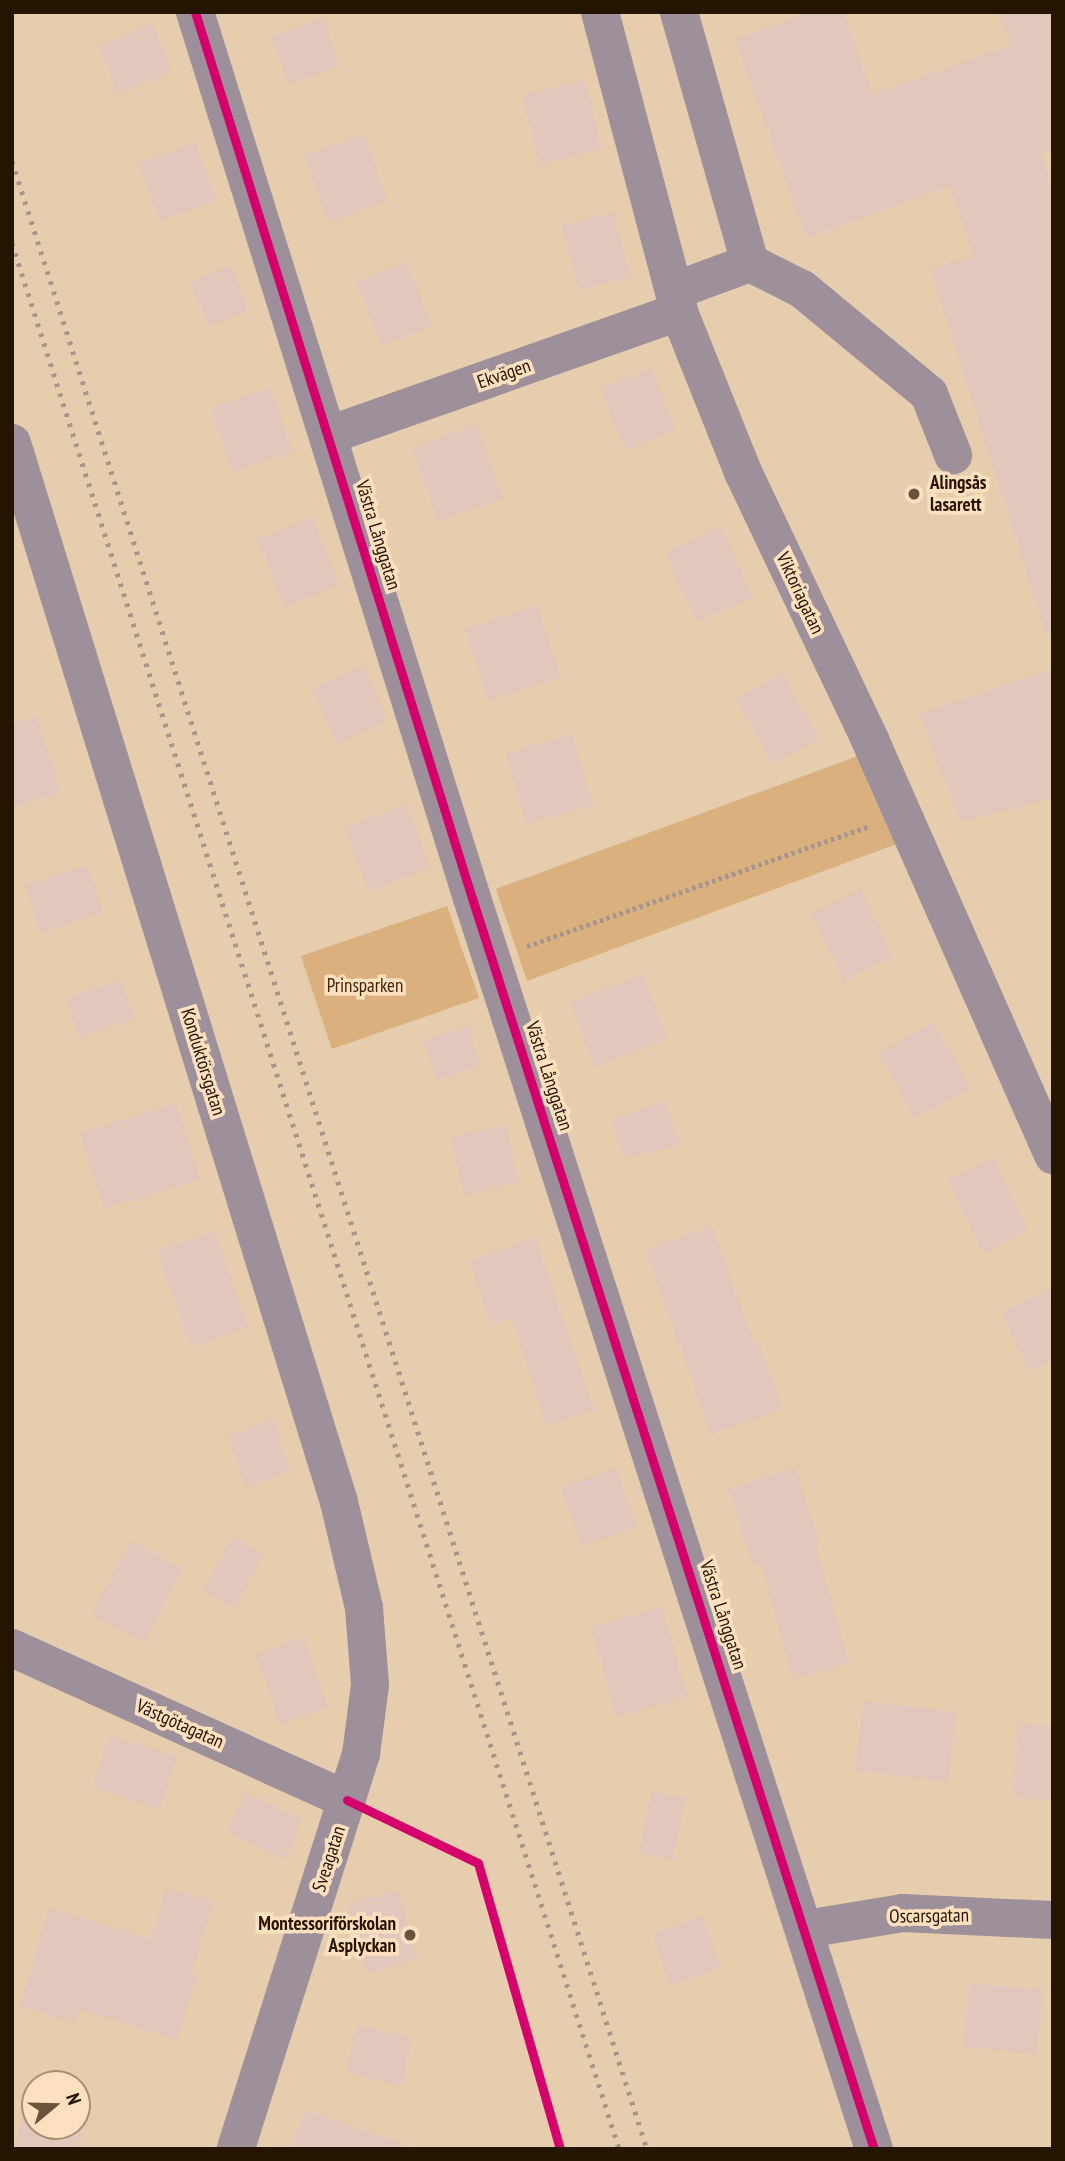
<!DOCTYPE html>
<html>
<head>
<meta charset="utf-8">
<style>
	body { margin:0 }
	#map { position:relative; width:1065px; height:2161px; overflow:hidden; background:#e6cdae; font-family:"PT Sans Narrow",sans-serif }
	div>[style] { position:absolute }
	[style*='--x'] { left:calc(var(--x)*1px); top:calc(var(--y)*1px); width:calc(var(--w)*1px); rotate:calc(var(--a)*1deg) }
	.green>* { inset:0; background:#dab17e }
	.building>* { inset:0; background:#e2c8bc }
	.path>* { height:4.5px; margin-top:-2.25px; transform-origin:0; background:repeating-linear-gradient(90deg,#a4958f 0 3.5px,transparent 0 7px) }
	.minor>* { height:38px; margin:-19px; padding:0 19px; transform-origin:19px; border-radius:19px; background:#9d909a }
	.rail>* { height:5px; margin-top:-2.5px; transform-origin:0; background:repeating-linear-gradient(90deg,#a6968a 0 3.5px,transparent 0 10.5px) }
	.cycleway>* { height:9px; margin:-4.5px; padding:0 4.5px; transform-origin:4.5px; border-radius:4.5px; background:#d6006c }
	.dots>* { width:19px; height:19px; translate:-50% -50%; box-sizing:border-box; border:4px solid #fde0bf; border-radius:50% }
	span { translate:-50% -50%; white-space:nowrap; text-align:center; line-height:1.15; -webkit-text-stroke:7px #fde0bf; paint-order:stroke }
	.street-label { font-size:19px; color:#251500 }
	.poi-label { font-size:19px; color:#251500; font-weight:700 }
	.left { translate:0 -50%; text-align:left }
	.right { translate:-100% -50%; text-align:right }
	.park-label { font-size:19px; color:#3e2602 }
	.frame { position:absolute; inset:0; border:14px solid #251500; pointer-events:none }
	.north { position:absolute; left:21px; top:2070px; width:70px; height:70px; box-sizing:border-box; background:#fde0bf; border:2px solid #a78f73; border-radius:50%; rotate:71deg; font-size:19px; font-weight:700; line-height:28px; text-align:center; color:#251500 }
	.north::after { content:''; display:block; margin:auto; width:24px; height:32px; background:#69553d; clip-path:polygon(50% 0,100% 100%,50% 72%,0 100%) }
</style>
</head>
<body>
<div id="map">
	<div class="green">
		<i style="clip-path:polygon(863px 754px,902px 842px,527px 981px,496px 889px)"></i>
		<i style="clip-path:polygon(447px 906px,479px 998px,332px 1049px,301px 956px)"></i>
	</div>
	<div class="building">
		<i style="clip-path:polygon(809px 12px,844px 12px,873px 94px,1011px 45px,999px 12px,1053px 12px,1053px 149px,1041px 153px,1053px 192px,1053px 633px,1046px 634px,930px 268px,974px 257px,950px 186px,806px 238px,735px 39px)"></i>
		<i style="clip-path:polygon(323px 18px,340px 66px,288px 84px,271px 36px)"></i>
		<i style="clip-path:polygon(153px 24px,172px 72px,117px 94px,99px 45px)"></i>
		<i style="clip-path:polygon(585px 80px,602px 149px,540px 165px,522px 96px)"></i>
		<i style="clip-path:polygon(364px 134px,388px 201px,329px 223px,304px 155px)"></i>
		<i style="clip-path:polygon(195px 142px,217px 200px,160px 221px,138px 164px)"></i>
		<i style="clip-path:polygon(614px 212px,630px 277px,579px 290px,562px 225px)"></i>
		<i style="clip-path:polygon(407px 262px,432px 326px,381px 346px,356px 281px)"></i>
		<i style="clip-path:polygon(231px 265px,249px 311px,208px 327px,189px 282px)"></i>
		<i style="clip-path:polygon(651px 368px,676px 430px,625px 451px,600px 389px)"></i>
		<i style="clip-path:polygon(271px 387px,293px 451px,232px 472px,210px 408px)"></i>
		<i style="clip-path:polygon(476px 424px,503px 498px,438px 521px,412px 448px)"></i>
		<i style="clip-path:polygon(313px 517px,339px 585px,285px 607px,257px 539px)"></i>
		<i style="clip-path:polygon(721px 527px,753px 597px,696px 622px,665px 552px)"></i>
		<i style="clip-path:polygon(537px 605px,561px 677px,488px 700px,465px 629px)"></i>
		<i style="clip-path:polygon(363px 666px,388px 721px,336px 744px,312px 688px)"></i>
		<i style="clip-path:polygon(1053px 668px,1053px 798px,960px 821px,919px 714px)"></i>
		<i style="clip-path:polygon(782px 673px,819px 738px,772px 764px,736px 698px)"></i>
		<i style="clip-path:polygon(36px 716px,61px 792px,12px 808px,12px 724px)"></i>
		<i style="clip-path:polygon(572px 734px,594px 805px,526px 824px,506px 753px)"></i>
		<i style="clip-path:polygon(407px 804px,430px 868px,368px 891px,345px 827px)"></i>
		<i style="clip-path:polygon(88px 865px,103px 912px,40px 933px,25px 885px)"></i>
		<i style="clip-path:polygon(861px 889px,893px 956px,844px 981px,811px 914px)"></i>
		<i style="clip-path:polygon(643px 974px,668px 1039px,594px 1067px,570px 1002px)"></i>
		<i style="clip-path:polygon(121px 979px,134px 1019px,79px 1037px,66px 998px)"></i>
		<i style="clip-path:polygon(934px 1022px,970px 1088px,915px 1119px,878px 1053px)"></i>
		<i style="clip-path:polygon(468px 1026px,480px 1066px,436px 1080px,423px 1040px)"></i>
		<i style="clip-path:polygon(665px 1101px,680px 1145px,624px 1158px,611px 1120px)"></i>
		<i style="clip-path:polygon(176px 1103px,200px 1179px,104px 1209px,80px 1133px)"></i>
		<i style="clip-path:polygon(506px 1125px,519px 1182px,464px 1195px,451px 1137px)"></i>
		<i style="clip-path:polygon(993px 1158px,1028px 1230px,983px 1253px,947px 1180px)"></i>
		<i style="clip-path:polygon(712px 1226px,754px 1342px,759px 1341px,783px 1409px,711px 1434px,645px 1250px)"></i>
		<i style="clip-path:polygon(215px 1231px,248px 1328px,190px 1347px,157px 1250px)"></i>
		<i style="clip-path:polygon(536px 1237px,594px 1410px,546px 1425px,512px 1318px,491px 1325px,469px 1261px)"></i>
		<i style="clip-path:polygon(1053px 1287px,1053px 1360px,1029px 1371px,1001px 1312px)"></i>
		<i style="clip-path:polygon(273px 1419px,291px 1470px,246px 1487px,228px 1436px)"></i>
		<i style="clip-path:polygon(795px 1467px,820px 1544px,816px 1546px,849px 1663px,793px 1679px,761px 1564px,753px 1566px,728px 1489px)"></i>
		<i style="clip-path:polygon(616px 1468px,637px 1527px,581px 1546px,561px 1487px)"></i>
		<i style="clip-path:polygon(232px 1537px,264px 1555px,235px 1608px,203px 1591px)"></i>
		<i style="clip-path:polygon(130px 1541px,183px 1569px,144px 1643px,92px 1615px)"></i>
		<i style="clip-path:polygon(662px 1607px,688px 1696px,616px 1717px,591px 1627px)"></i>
		<i style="clip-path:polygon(304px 1637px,328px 1707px,280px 1724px,256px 1654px)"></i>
		<i style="clip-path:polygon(863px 1701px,956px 1712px,948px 1782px,855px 1771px)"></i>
		<i style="clip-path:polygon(1018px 1723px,1053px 1726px,1053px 1800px,1013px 1798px)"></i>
		<i style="clip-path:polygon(109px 1735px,177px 1756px,160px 1809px,92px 1788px)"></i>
		<i style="clip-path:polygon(652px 1791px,686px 1798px,672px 1860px,639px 1853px)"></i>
		<i style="clip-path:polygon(244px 1793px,302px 1819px,286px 1859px,227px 1833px)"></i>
		<i style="clip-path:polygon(166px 1888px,213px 1902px,192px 1974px,198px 1976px,177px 2040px,79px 2009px,75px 2023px,20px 2006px,49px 1908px,151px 1939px)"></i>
		<i style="clip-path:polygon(398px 1890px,418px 1959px,367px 1973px,348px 1904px)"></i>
		<i style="clip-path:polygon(703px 1916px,721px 1968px,670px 1985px,652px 1933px)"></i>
		<i style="clip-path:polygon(969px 1983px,1043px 1990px,1036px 2054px,963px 2047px)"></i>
		<i style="clip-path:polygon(356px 2025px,412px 2038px,402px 2086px,346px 2073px)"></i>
		<i style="clip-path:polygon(30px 2092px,35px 2094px,35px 2126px,77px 2126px,77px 2105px,89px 2109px,78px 2149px,14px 2149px)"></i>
		<i style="clip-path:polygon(304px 2110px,404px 2144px,403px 2149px,291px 2149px)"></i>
	</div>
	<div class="path">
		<i style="--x:527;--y:946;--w:362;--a:-19.3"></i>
	</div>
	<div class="minor">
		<i style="--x:195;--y:12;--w:928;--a:72.64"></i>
		<i style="--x:472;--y:898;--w:1314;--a:72.19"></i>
		<i style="--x:600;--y:12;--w:310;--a:75.2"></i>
		<i style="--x:679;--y:312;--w:172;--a:68.2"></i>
		<i style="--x:743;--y:472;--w:297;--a:64.6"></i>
		<i style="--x:870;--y:740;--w:454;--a:66.2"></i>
		<i style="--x:750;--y:263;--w:58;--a:26.6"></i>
		<i style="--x:802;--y:289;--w:165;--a:39.6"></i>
		<i style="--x:929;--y:394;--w:66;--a:68.5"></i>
		<i style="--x:674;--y:291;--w:81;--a:-20.2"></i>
		<i style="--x:750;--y:263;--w:261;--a:-105.8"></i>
		<i style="--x:329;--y:435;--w:371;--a:-19.4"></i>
		<i style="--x:12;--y:443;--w:1108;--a:72.84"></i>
		<i style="--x:339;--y:1502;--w:109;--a:76.7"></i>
		<i style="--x:364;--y:1608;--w:77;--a:85.5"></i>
		<i style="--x:370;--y:1685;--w:70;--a:97.4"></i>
		<i style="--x:361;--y:1754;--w:414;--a:107.6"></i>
		<i style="--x:12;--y:1648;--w:368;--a:24.4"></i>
		<i style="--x:806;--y:1929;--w:98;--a:-9.4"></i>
		<i style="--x:903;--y:1913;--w:150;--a:2.7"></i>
	</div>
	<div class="rail">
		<i style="--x:12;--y:161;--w:2087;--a:72.29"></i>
		<i style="--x:12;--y:243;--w:2000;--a:72.33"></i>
	</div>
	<div class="cycleway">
		<i style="--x:195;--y:12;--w:928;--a:72.64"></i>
		<i style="--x:472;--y:898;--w:1314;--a:72.19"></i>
		<i style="--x:347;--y:1800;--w:145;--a:25.7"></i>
		<i style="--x:478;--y:1863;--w:298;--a:74"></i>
	</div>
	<div class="dots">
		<i style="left:914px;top:494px;background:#69553d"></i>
		<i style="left:410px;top:1935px;background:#69553d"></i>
	</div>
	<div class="street-label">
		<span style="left:504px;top:374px;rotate:-19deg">Ekvägen</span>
		<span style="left:378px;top:535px;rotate:73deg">Västra Långgatan</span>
		<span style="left:800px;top:593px;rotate:65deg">Viktoriagatan</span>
		<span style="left:203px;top:1062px;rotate:73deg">Konduktörsgatan</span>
		<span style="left:549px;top:1076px;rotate:72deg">Västra Långgatan</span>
		<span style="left:723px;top:1615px;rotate:72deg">Västra Långgatan</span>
		<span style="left:180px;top:1724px;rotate:24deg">Västgötagatan</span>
		<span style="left:329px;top:1859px;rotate:-72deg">Sveagatan</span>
		<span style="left:929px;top:1916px;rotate:-1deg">Oscarsgatan</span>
	</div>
	<div class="poi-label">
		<span class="left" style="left:930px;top:494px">Alingsås<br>lasarett</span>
		<span class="right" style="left:396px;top:1935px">Montessoriförskolan<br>Asplyckan</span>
	</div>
	<div class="park-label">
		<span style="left:365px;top:986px">Prinsparken</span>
	</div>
	<div class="frame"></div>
	<div class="north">N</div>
</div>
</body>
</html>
